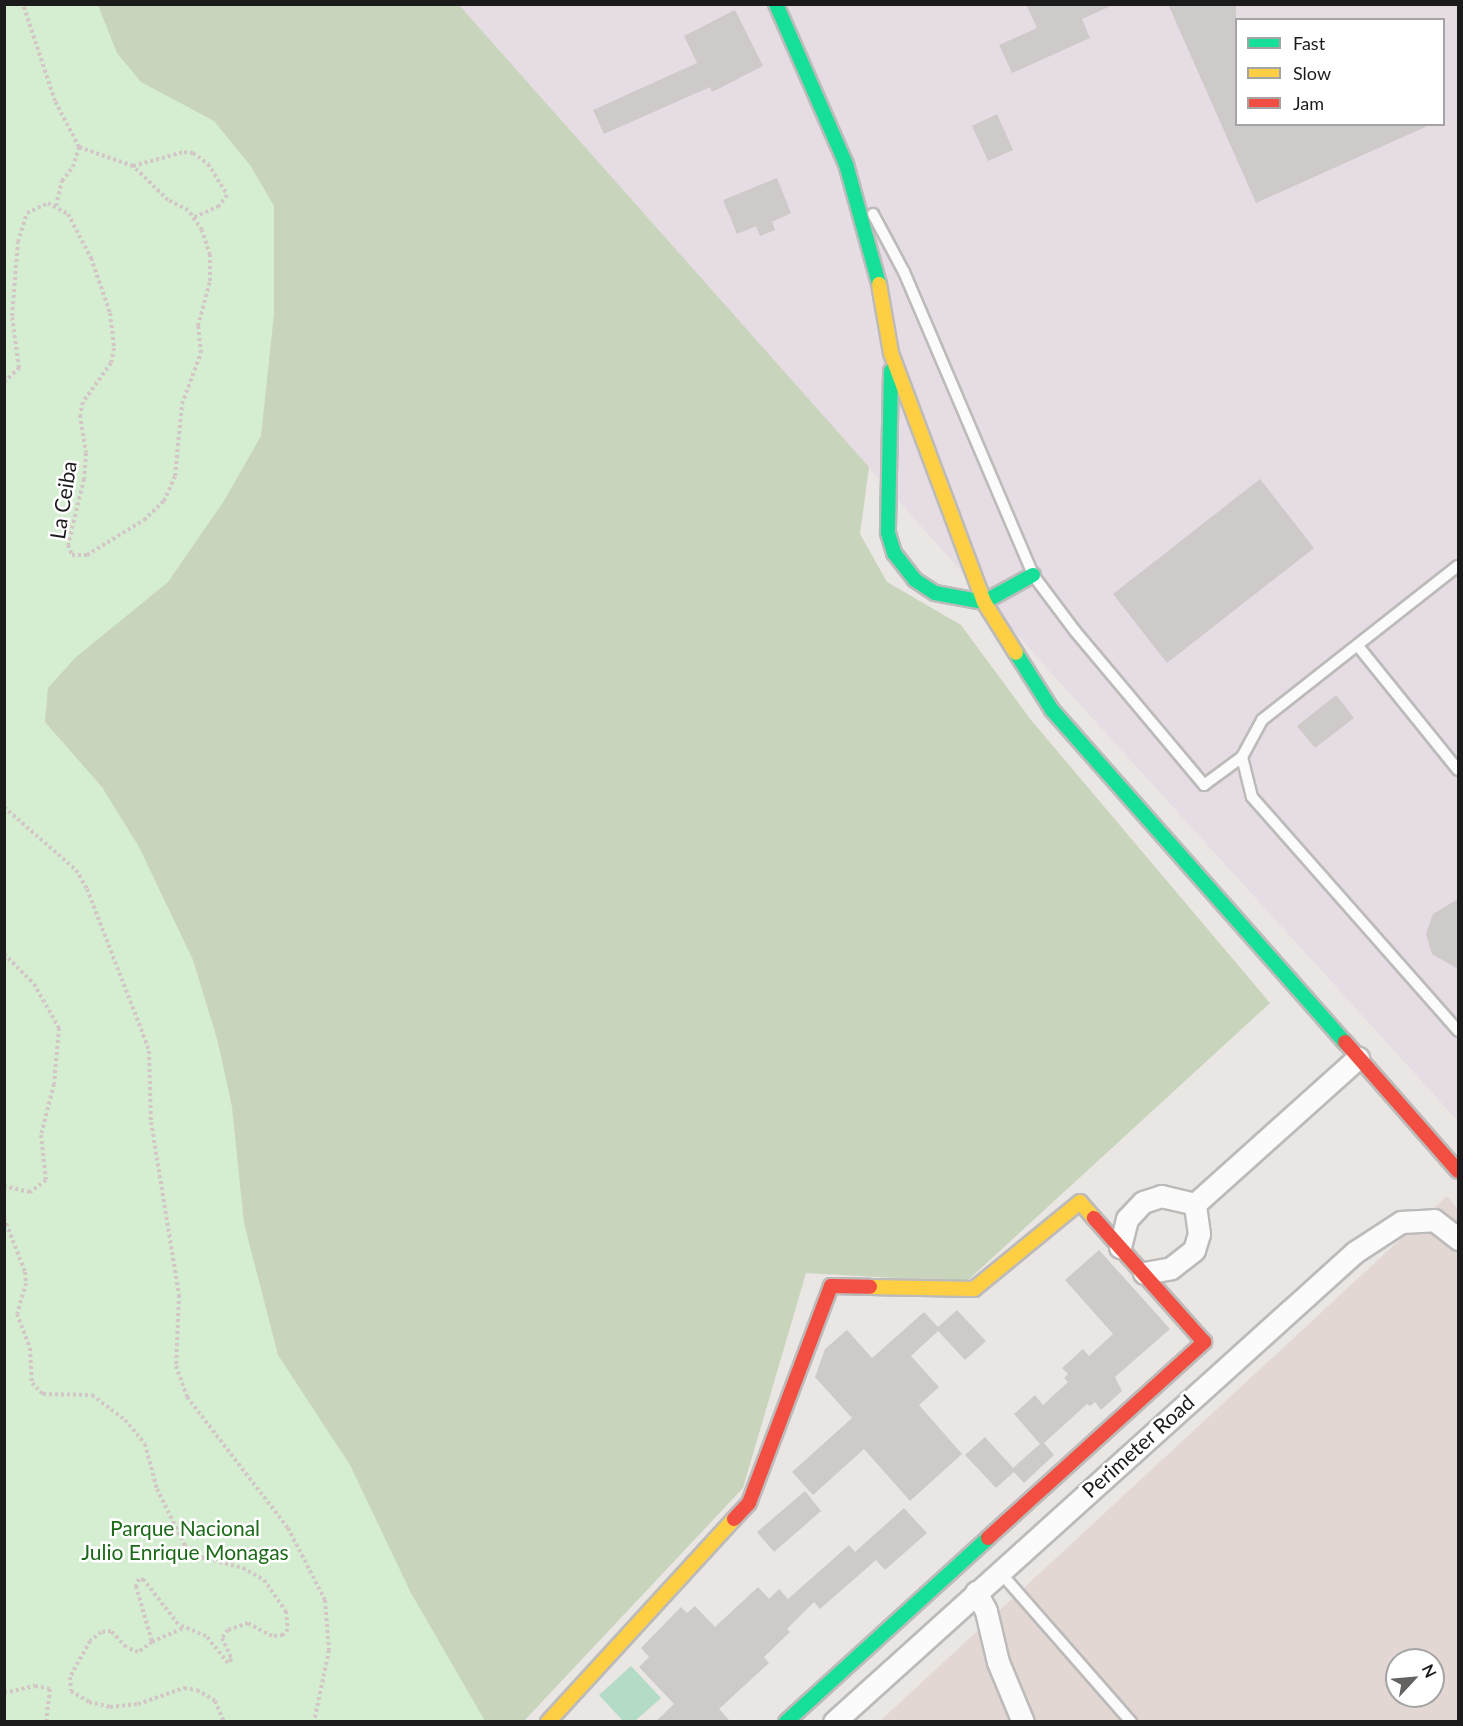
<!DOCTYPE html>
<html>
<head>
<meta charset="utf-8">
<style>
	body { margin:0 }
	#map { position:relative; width:1463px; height:1726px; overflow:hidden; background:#e9e6e3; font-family:Lato,sans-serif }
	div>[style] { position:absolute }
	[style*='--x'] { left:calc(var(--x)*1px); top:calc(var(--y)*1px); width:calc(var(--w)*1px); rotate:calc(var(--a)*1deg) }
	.industrial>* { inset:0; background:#e6dce3 }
	.military>* { inset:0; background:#e3d7d4 }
	.forest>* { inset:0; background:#c8d4bb }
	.park>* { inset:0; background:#d5edd1 }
	.pitch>* { inset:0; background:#b3dbc5 }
	.building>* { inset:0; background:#cecac9 }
	.path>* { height:4px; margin-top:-2px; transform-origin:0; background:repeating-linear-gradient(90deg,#d3c6c6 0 3px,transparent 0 6px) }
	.roads { filter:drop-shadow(2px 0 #bcbbba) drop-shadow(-2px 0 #bcbbba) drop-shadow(0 2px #bcbbba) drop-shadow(0 -2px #bcbbba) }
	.lane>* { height:10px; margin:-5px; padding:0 5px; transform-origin:5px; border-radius:5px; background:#fcfbfb }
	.street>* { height:21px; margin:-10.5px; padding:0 10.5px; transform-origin:10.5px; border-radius:10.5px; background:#fcfbfb }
	.fast>* { height:14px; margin:-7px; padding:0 7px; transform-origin:7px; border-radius:7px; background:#16e098 }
	.slow>* { height:14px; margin:-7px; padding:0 7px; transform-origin:7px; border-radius:7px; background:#ffcf43 }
	.jam>* { height:14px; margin:-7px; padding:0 7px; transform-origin:7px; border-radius:7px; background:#f24e42 }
	span { translate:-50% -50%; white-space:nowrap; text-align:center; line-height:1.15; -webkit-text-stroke:5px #fff; paint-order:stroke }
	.street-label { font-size:21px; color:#1b1b1b }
	.park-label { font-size:21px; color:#1b6a17 }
	.frame { position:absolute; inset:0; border:6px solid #1b1b1b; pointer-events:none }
	.legend { position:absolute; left:1235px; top:18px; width:210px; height:108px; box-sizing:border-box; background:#fff; border:2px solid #a4a4a4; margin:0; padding:8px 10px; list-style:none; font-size:18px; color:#1b1b1b }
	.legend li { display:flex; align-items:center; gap:12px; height:30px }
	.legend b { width:30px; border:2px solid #a4a4a4 }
	.north { position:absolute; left:1385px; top:1648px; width:60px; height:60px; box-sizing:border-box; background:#fff; border:2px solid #a4a4a4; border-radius:50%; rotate:64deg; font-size:16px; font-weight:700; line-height:24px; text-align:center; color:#1b1b1b }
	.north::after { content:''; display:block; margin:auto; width:21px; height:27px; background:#636261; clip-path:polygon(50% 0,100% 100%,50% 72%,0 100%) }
</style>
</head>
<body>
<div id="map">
	<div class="industrial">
		<i style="clip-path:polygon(evenodd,459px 5px,1458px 5px,1458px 1121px,1046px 667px,459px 5px,1236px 20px,1444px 20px,1444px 124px,1236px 124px,1236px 20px)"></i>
	</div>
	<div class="military">
		<i style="clip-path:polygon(evenodd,1447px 1196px,1458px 1209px,1458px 1721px,879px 1722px,1447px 1196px,1397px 1660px,1433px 1660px,1433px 1696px,1397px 1696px,1397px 1660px)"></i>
	</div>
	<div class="forest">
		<i style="clip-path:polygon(5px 5px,459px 5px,869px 467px,860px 534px,887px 582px,961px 625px,1031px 720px,1270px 1003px,966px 1282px,806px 1273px,743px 1488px,524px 1721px,5px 1722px)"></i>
	</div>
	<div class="park">
		<i style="clip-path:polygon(5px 4px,98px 5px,117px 53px,141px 82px,214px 121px,250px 165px,274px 206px,274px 314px,261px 436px,224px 501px,168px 582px,75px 658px,48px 688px,45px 722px,102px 787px,139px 847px,193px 960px,218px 1042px,232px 1107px,244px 1223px,278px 1355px,350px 1465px,411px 1593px,485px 1721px,5px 1721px)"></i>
	</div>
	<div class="pitch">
		<i style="clip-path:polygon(631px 1666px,661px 1698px,635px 1721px,623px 1721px,599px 1695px)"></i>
	</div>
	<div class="building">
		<i style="clip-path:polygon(1026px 4px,1115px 4px,1082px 19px,1090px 38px,1012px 73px,999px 45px,1037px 28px)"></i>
		<i style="clip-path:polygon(1168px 4px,1236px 4px,1236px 124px,1432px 124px,1256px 203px)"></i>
		<i style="clip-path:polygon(735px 10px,763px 66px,712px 92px,710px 87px,604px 134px,593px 110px,697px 63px,684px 36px)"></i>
		<i style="clip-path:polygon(997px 114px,1013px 150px,988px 161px,972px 126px)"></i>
		<i style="clip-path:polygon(777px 178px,791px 213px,772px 222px,775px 230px,760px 236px,756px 226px,737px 234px,723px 200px)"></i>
		<i style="clip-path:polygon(1260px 479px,1314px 548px,1167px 663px,1113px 594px)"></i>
		<i style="clip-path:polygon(1336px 695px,1354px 718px,1315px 748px,1297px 726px)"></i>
		<i style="clip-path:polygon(1458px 899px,1458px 969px,1432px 954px,1426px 934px,1433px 914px)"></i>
		<i style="clip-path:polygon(1099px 1250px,1170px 1329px,1115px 1377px,1122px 1391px,1101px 1410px,1095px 1402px,1090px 1406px,1087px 1404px,1044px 1443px,1054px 1455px,1024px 1483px,1014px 1472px,996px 1488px,965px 1455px,985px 1437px,1013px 1468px,1040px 1444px,1014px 1414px,1035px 1395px,1043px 1405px,1068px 1382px,1064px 1378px,1068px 1374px,1062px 1368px,1083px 1349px,1089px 1356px,1113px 1334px,1065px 1280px)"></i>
		<i style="clip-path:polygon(957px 1310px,986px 1341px,965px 1360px,938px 1331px,911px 1356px,939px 1387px,919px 1405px,962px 1454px,910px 1501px,864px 1449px,813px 1495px,792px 1472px,852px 1418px,815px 1377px,825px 1349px,847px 1330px,872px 1358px,924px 1312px,938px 1327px)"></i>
		<i style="clip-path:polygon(805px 1491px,821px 1511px,774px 1552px,757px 1532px)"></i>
		<i style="clip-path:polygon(904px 1508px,927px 1533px,885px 1570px,876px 1560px,820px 1609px,814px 1602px,787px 1629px,790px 1632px,764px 1657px,769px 1663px,719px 1709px,731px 1722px,655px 1722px,674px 1704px,639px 1667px,649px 1657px,641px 1648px,681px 1607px,687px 1613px,695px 1606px,715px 1627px,758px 1587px,769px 1599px,779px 1589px,788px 1599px,849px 1545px,855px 1552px)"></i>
	</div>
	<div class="path">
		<i style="--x:133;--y:166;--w:53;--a:-15.4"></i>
		<i style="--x:184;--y:152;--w:9;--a:6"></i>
		<i style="--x:193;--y:153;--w:19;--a:36"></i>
		<i style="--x:208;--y:164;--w:36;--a:58"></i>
		<i style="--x:227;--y:195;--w:14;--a:126"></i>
		<i style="--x:219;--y:206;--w:27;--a:156"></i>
		<i style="--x:56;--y:206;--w:26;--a:-77"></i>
		<i style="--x:62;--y:181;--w:18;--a:-52"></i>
		<i style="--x:73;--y:167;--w:21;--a:-73"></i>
		<i style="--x:4;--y:382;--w:21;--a:-43"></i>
		<i style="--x:19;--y:368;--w:52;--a:-97.7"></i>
		<i style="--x:12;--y:316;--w:74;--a:-85.4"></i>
		<i style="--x:18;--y:242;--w:30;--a:-73"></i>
		<i style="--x:27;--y:213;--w:23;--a:-25"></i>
		<i style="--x:48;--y:203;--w:23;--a:29"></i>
		<i style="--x:68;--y:214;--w:50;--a:62.4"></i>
		<i style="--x:91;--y:258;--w:58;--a:70.9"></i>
		<i style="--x:110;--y:313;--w:35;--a:83"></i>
		<i style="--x:114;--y:348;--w:15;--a:101"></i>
		<i style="--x:111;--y:363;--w:48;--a:125.7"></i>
		<i style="--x:83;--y:402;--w:13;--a:103"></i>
		<i style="--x:80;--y:415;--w:38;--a:81"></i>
		<i style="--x:86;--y:453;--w:26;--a:94"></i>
		<i style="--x:84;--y:479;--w:68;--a:103.6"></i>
		<i style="--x:68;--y:545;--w:11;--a:68"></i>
		<i style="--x:72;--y:555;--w:15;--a:0"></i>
		<i style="--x:87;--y:555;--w:67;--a:-31.6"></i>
		<i style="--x:144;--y:520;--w:28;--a:-44"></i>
		<i style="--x:164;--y:501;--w:27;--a:-66"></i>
		<i style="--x:175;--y:476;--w:72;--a:-84.4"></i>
		<i style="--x:182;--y:404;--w:54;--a:-69.6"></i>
		<i style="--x:201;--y:353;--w:27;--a:-96"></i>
		<i style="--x:198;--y:326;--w:47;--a:-75.1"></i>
		<i style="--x:210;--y:281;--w:26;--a:-90"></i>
		<i style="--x:210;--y:255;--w:26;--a:-108"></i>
		<i style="--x:202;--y:230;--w:24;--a:-125"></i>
		<i style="--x:188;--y:210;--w:22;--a:-153"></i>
		<i style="--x:168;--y:200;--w:49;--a:-135.8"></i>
		<i style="--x:133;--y:166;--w:57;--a:-160.6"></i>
		<i style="--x:79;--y:147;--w:52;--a:-117.6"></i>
		<i style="--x:55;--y:101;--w:102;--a:-108.3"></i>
		<i style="--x:4;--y:807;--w:96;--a:41.2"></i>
		<i style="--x:76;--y:870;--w:22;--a:60"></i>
		<i style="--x:87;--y:889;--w:150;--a:68.9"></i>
		<i style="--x:141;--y:1029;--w:23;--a:70"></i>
		<i style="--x:149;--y:1051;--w:71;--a:88.4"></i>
		<i style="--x:151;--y:1122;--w:175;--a:80.8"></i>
		<i style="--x:179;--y:1295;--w:71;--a:92.4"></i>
		<i style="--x:176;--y:1366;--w:33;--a:70"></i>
		<i style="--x:187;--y:1397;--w:165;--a:52.4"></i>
		<i style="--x:288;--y:1528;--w:81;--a:62.8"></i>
		<i style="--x:325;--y:1600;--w:50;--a:85.4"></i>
		<i style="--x:329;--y:1650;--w:74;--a:101.8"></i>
		<i style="--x:4;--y:954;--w:42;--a:45"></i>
		<i style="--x:34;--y:984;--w:51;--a:60.4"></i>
		<i style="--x:59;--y:1028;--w:56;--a:95.1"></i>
		<i style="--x:54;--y:1084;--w:53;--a:104.3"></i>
		<i style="--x:41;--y:1135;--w:45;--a:83.7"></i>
		<i style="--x:46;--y:1180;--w:20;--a:143"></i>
		<i style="--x:30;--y:1192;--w:27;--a:-167"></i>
		<i style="--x:4;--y:1218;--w:58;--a:68.7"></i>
		<i style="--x:25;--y:1272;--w:11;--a:85"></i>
		<i style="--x:26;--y:1283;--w:32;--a:106"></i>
		<i style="--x:17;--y:1314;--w:36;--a:69"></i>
		<i style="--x:30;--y:1348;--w:35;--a:87"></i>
		<i style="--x:32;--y:1383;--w:16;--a:45"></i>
		<i style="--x:43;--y:1394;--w:49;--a:1.2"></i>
		<i style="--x:92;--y:1395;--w:41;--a:37.1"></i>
		<i style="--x:125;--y:1420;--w:31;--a:50"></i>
		<i style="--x:145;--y:1444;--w:47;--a:75.1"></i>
		<i style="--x:157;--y:1489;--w:64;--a:63.8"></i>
		<i style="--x:185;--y:1546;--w:15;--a:42"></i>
		<i style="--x:196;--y:1556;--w:49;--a:14.3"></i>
		<i style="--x:243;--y:1568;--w:24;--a:30"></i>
		<i style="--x:264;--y:1580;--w:38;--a:55"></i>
		<i style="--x:286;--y:1611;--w:18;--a:84"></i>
		<i style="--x:288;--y:1629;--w:8;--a:130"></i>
		<i style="--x:283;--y:1635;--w:11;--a:175"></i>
		<i style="--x:272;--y:1636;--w:27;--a:-152"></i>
		<i style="--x:248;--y:1623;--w:21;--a:161"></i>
		<i style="--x:228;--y:1630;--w:10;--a:127"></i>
		<i style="--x:222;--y:1638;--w:23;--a:65"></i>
		<i style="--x:232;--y:1659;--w:6;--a:135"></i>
		<i style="--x:228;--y:1663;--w:35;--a:-129"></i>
		<i style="--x:206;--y:1636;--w:30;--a:-157"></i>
		<i style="--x:178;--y:1624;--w:56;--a:-127.7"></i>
		<i style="--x:144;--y:1580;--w:5;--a:-169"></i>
		<i style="--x:139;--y:1579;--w:8;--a:113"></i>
		<i style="--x:136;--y:1586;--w:58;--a:74.1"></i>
		<i style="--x:152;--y:1642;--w:17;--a:144"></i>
		<i style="--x:138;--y:1652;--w:13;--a:-157"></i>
		<i style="--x:126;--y:1647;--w:22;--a:-133"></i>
		<i style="--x:111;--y:1631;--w:10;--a:174"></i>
		<i style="--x:101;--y:1632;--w:14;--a:141"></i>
		<i style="--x:90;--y:1641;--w:41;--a:119.1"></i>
		<i style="--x:70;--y:1677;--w:14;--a:86"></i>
		<i style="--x:71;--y:1691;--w:21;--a:31"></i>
		<i style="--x:89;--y:1702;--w:22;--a:13"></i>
		<i style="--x:110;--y:1707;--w:28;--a:-6"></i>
		<i style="--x:138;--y:1704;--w:49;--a:-19.2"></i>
		<i style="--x:184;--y:1688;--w:13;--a:9"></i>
		<i style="--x:197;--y:1690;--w:21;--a:31"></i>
		<i style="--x:215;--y:1701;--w:23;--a:67"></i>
		<i style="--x:152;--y:1642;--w:34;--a:-24"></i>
		<i style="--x:4;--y:1693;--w:32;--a:-13"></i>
		<i style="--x:35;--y:1686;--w:15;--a:11"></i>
		<i style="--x:50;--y:1689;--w:33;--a:97"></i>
	</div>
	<div class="roads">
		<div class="lane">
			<i style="--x:873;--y:214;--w:66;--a:61.9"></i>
			<i style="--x:904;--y:272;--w:329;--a:66.9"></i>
			<i style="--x:1033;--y:575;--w:70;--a:53.1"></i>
			<i style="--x:1075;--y:631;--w:201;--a:50"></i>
			<i style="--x:1204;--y:785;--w:47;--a:-36.4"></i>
			<i style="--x:1242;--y:757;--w:42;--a:-61.6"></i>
			<i style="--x:1262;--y:720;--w:249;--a:-38.2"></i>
			<i style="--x:1358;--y:646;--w:159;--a:51.1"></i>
			<i style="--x:1242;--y:757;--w:41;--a:76"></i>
			<i style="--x:1252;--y:797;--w:312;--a:48.6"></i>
			<i style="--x:999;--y:1571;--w:201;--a:48.8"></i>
		</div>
		<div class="street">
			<i style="--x:1195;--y:1204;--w:219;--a:-41.9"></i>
			<i style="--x:1120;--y:1247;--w:29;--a:-76"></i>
			<i style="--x:1127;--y:1219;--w:23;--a:-47"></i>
			<i style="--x:1143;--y:1202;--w:19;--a:-18"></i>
			<i style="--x:1161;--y:1196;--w:35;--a:13"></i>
			<i style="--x:1144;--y:1273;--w:27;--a:-10"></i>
			<i style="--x:1171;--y:1268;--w:29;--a:-38"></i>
			<i style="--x:1194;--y:1250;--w:17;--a:-73"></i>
			<i style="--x:1199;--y:1234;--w:30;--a:-98"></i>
			<i style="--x:976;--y:1592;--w:21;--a:62"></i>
			<i style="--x:986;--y:1611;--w:52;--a:76.8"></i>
			<i style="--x:998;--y:1662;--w:65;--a:67.4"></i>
			<i style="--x:834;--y:1722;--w:702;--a:-42.05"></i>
			<i style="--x:1355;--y:1252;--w:55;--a:-33.1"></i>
			<i style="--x:1401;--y:1222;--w:33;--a:-3"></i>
			<i style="--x:1434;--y:1220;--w:31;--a:38"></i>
		</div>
		<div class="fast">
			<i style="--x:776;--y:4;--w:175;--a:66.4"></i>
			<i style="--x:846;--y:164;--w:124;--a:74.6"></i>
			<i style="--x:891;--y:371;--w:162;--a:91.1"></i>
			<i style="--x:888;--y:533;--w:21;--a:73"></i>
			<i style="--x:894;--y:553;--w:34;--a:52"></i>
			<i style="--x:915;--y:580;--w:24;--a:33"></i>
			<i style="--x:935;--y:593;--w:50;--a:10.4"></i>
			<i style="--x:984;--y:602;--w:56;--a:-28.9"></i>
			<i style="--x:1016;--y:653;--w:67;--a:57.7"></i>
			<i style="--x:1052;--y:710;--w:443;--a:48.6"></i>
			<i style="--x:786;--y:1722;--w:273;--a:-42.3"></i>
		</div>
		<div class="slow">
			<i style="--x:879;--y:284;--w:70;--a:80.1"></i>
			<i style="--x:891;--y:353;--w:266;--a:69.5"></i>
			<i style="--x:984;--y:602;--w:60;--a:57.9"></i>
			<i style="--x:870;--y:1287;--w:104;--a:1.1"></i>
			<i style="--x:974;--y:1289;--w:137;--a:-39.4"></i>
			<i style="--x:1080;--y:1202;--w:21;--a:49"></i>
			<i style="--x:548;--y:1722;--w:275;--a:-47.5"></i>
		</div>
		<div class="jam">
			<i style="--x:1345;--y:1042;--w:171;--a:48.8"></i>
			<i style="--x:734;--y:1519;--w:22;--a:-47"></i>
			<i style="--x:749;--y:1503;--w:232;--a:-69.3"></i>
			<i style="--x:831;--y:1286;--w:39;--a:1"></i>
			<i style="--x:988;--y:1538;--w:292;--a:-42.2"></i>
			<i style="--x:1204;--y:1342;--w:166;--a:-131.6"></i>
		</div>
	</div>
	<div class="street-label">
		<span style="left:63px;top:500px;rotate:-81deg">La Ceiba</span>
		<span style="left:1138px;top:1446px;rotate:-42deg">Perimeter Road</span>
	</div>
	<div class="park-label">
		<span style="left:185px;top:1540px">Parque Nacional<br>Julio Enrique Monagas</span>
	</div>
	<div class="frame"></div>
	<ul class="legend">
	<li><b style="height:8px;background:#16e098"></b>Fast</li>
	<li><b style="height:8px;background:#ffcf43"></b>Slow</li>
	<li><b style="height:8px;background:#f24e42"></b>Jam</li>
	</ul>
	<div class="north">N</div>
</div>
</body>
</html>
